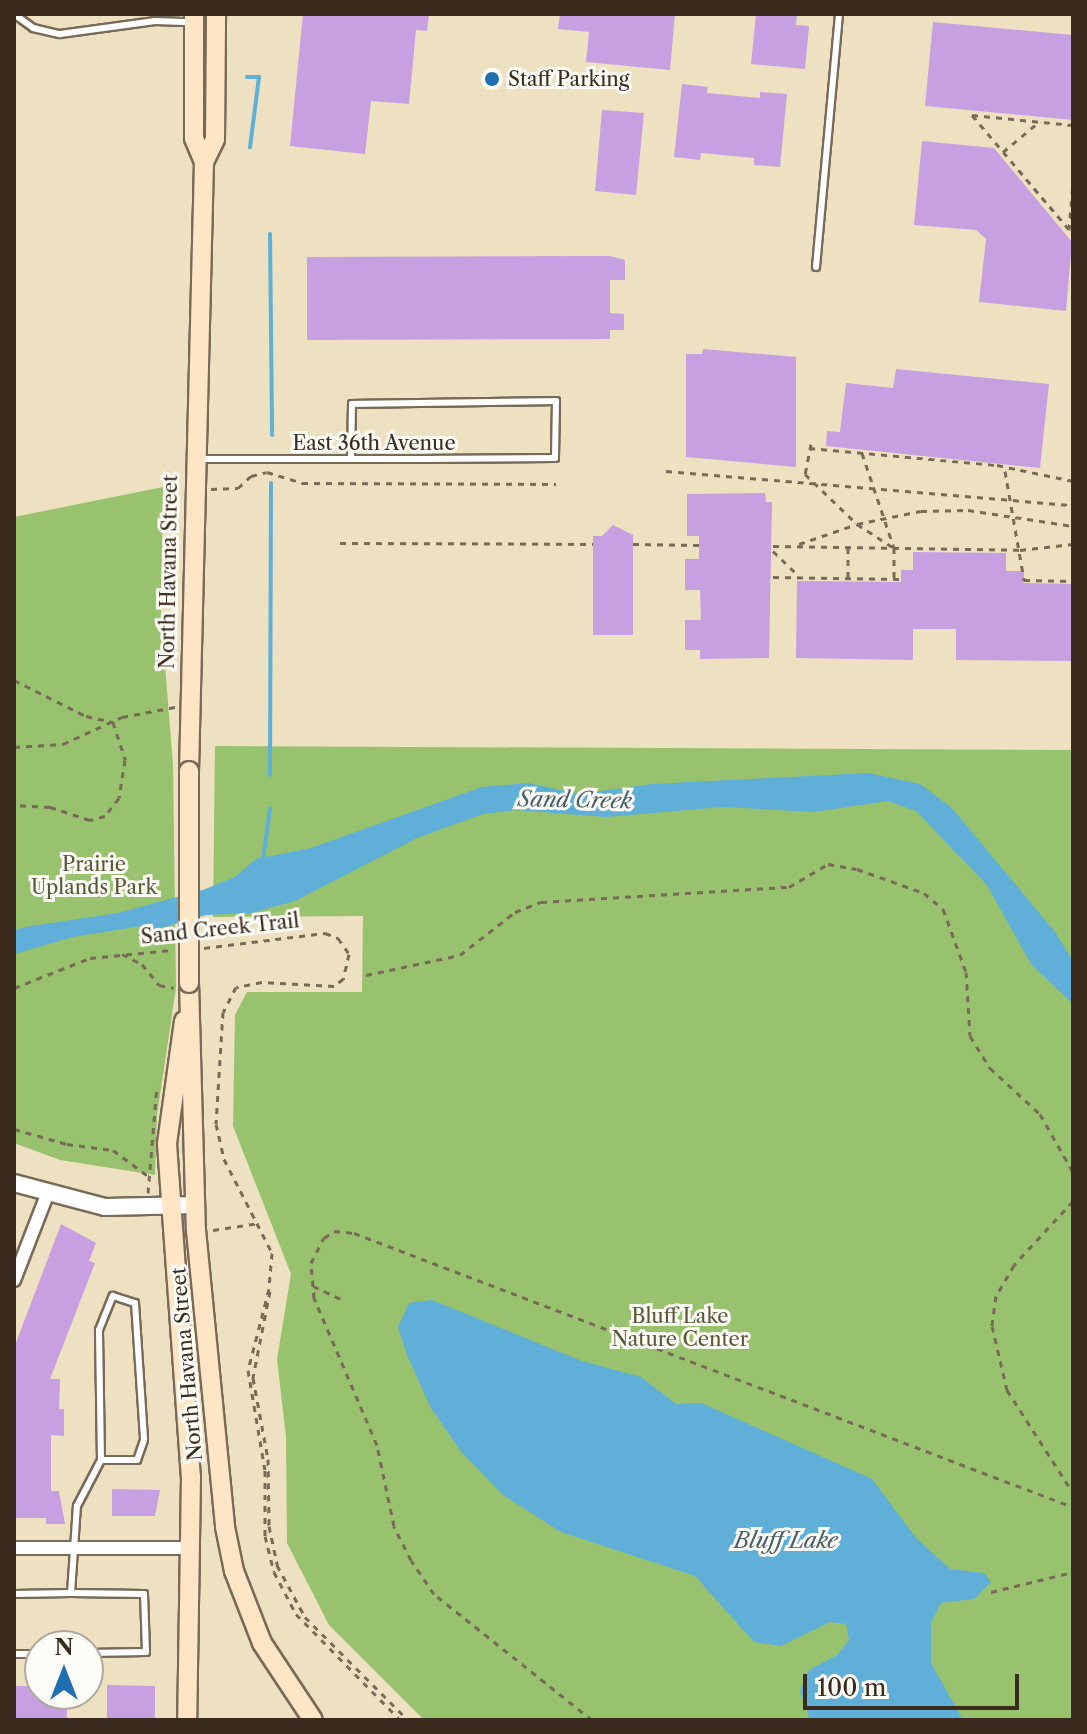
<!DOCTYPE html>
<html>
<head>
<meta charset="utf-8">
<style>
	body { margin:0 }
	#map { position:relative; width:1087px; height:1734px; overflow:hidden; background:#ede1c2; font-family:"Libre Caslon Text",serif }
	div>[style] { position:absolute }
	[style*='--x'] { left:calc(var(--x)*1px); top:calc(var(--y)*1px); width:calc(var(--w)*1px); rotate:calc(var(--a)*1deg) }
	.green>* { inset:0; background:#98c26e }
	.water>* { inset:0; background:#5fafd9 }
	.stream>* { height:4px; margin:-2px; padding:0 2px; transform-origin:2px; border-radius:2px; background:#5fafd9 }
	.building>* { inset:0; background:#c6a0e0 }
	.path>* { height:3px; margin-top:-1.5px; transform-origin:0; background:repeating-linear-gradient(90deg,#796a57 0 6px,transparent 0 12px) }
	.roads { filter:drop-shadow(2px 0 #796a57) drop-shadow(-2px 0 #796a57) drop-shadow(0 2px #796a57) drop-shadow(0 -2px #796a57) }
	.service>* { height:6px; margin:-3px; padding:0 3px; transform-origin:3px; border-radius:3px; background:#fff }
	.minor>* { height:12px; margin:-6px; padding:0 6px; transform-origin:6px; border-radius:6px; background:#fff }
	.tertiary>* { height:16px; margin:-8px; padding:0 8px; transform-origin:8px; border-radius:8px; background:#fff }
	.secondary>* { height:18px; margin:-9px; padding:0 9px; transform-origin:9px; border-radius:9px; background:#fde5c5 }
	.bridges { filter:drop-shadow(2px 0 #796a57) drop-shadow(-2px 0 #796a57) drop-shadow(0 2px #796a57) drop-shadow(0 -2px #796a57) }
	.secondary-bridge>* { height:18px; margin:-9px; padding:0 9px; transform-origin:9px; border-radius:9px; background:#fde5c5 }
	.dots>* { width:22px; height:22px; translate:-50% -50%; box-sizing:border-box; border:4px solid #fdfcf7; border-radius:50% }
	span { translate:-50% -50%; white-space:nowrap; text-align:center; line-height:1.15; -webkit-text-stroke:6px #fdfcf7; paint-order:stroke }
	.poi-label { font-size:20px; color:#3b2a1e }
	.left { translate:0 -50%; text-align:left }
	.street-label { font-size:20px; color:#3b2a1e }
	.park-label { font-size:20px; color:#575836 }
	.water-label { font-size:22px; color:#495f69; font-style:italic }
	.frame { position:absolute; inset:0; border:16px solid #3b2a1e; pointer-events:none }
	.north { position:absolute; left:24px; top:1630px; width:80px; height:80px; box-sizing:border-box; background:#fdfcf7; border:2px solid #afa8a0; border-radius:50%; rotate:0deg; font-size:22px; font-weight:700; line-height:32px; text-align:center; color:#3b2a1e }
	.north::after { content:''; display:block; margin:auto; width:28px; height:36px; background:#1f6fb2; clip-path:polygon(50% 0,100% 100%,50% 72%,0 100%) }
	.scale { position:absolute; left:803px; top:1674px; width:216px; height:36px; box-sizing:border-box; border:4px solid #3b2a1e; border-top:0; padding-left:10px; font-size:24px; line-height:28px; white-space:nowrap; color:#3b2a1e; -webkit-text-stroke:6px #fdfcf7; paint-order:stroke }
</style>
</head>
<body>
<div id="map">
	<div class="green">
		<i style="clip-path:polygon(163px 487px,161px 615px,173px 765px,176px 988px,157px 1115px,155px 1175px,60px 1160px,14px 1143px,14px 517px)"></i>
		<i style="clip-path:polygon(215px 746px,1073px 750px,1073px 1720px,424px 1720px,329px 1625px,287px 1543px,286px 1437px,277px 1359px,291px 1274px,233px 1126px,235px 1015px,247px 992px,362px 992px,363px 916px,213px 917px)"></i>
	</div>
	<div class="water">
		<i style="clip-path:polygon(868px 773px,920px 784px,952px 808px,1055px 932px,1073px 961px,1073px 1004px,1031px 964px,987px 885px,916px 811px,888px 801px,813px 812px,723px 807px,606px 817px,515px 810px,483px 814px,417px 838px,295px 901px,251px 913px,206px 915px,158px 929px,141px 926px,73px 937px,14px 954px,14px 930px,25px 927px,118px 913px,203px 890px,235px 877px,256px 859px,311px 848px,482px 787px,528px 783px,579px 794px,652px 784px)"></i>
		<i style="clip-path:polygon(432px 1300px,582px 1361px,641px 1377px,676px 1404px,701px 1403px,872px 1479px,916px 1538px,950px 1569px,984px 1573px,991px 1582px,974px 1599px,941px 1603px,931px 1623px,931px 1663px,963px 1720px,810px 1720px,800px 1691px,809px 1670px,837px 1655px,849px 1640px,846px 1624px,830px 1622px,781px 1646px,754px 1642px,695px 1576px,561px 1532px,503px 1495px,462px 1453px,431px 1408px,407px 1355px,398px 1327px,409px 1303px)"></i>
	</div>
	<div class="stream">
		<i style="--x:247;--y:77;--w:12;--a:0"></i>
		<i style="--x:259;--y:77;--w:71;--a:97.3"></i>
		<i style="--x:270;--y:234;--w:201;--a:89.4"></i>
		<i style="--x:270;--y:775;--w:292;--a:-89.8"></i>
		<i style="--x:263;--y:860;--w:52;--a:-82.3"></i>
	</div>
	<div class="building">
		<i style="clip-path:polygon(303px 14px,429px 14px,427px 31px,416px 30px,409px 104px,371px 101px,365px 154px,290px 146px)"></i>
		<i style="clip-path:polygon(560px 14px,675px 14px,670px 70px,586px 62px,589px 32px,558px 29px)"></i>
		<i style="clip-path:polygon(756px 14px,797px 14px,796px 25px,809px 26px,805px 69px,751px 64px)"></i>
		<i style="clip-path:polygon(933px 22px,1073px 35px,1073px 120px,925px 106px)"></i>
		<i style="clip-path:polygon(682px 84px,708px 87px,707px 93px,760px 98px,760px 92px,787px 94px,780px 167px,754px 165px,754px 158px,701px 153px,700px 160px,674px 157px)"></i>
		<i style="clip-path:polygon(602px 110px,644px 113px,636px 195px,595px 191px)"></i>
		<i style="clip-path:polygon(922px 141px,994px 148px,1072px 242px,1066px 311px,979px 302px,986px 239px,976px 230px,914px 225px)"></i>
		<i style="clip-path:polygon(610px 256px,625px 260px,625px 280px,610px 280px,610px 313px,624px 314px,624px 330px,610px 330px,610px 339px,307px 340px,307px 257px)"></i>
		<i style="clip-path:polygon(703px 349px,796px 357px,796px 467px,686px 457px,686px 354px,702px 354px)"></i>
		<i style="clip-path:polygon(896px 369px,1049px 384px,1040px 468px,826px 446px,827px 431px,840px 432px,846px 383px,893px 388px)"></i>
		<i style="clip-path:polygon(765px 493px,766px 502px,772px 502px,769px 658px,700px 659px,700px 650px,685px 650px,685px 620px,701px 620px,700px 590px,685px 590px,685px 559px,699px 559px,699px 536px,687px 536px,687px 494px)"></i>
		<i style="clip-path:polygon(613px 525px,633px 535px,633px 635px,593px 635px,593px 536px,602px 536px)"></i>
		<i style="clip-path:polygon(913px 552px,1006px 553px,1006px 571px,1024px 571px,1024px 583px,1073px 584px,1073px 661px,956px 660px,956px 629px,913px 629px,913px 660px,796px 658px,797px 581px,901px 582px,901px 570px,913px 570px)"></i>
		<i style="clip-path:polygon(61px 1224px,96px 1243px,89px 1261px,95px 1263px,50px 1379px,60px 1379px,59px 1409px,64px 1409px,64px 1436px,51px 1435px,51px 1491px,59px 1491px,65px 1524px,46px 1524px,46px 1518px,14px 1518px,14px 1348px)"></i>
		<i style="clip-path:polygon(112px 1489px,160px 1490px,155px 1516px,112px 1516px)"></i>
		<i style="clip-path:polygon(107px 1685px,155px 1686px,155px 1720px,107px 1720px)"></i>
		<i style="clip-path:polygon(14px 1686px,40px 1686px,40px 1694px,67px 1694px,67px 1720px,14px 1720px)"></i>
	</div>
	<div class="path">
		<i style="--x:972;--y:115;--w:156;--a:49.7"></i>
		<i style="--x:972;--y:115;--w:101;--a:5.7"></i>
		<i style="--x:1003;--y:152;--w:48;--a:-40"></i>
		<i style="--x:1069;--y:230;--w:48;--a:-85.2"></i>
		<i style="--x:811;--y:444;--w:31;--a:101"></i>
		<i style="--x:805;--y:474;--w:72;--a:43.9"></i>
		<i style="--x:857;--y:524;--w:44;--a:33"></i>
		<i style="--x:809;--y:448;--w:189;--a:5.2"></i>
		<i style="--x:997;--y:465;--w:78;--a:11.9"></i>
		<i style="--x:862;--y:453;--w:100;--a:71.4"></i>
		<i style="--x:894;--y:548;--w:31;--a:90"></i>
		<i style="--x:666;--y:471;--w:408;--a:4.8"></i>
		<i style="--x:1005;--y:471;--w:111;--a:80.1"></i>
		<i style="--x:1024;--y:580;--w:49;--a:1.2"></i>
		<i style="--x:211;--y:489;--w:27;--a:-2"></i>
		<i style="--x:238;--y:488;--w:18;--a:-43"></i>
		<i style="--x:251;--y:476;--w:16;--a:-14"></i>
		<i style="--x:267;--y:472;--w:37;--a:17"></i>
		<i style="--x:302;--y:483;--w:254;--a:0.2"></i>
		<i style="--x:340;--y:543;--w:253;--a:0.2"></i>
		<i style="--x:633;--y:544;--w:66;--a:0.9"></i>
		<i style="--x:799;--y:544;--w:61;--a:-19"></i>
		<i style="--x:857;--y:524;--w:65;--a:-11.5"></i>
		<i style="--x:921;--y:511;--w:47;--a:-1.2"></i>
		<i style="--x:968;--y:510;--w:106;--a:8.7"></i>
		<i style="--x:773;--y:546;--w:247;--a:0.9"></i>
		<i style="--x:1020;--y:550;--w:53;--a:-6.5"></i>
		<i style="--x:773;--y:551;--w:36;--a:44"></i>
		<i style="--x:773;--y:577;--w:128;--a:0.9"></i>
		<i style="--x:848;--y:578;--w:31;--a:-90"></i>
		<i style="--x:14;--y:680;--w:80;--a:26.6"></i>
		<i style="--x:86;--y:716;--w:28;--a:13"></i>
		<i style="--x:113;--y:722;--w:40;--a:72"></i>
		<i style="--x:125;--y:760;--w:38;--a:99"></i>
		<i style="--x:119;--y:798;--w:23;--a:128"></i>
		<i style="--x:105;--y:816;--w:16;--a:165"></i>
		<i style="--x:90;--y:820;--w:42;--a:-162"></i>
		<i style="--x:50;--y:807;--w:36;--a:-177"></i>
		<i style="--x:14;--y:747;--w:49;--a:-3.5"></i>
		<i style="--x:63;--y:744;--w:65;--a:-24.6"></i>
		<i style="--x:122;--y:717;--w:54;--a:-10.7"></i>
		<i style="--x:204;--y:948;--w:122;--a:-7.1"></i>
		<i style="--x:325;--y:933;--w:14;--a:21"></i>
		<i style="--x:338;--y:938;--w:19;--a:55"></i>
		<i style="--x:349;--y:954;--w:26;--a:103"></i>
		<i style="--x:343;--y:979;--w:11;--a:142"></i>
		<i style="--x:334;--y:986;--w:72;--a:-176.8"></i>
		<i style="--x:262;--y:982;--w:26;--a:169"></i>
		<i style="--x:236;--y:987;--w:28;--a:117"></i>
		<i style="--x:223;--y:1012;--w:112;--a:93.6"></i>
		<i style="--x:216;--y:1124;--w:36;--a:77"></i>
		<i style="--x:224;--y:1159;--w:106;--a:62.9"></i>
		<i style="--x:272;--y:1253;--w:36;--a:95"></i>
		<i style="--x:269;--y:1289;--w:84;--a:104.5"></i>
		<i style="--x:248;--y:1370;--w:101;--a:80.4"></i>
		<i style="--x:265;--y:1470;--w:66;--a:90"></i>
		<i style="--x:265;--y:1536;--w:37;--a:76"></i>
		<i style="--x:274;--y:1572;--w:47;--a:62.4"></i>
		<i style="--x:296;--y:1614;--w:148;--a:45.5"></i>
		<i style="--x:122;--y:954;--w:22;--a:27"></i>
		<i style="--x:142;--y:964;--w:27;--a:51"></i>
		<i style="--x:159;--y:985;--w:15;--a:11"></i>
		<i style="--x:366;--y:975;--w:96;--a:-12"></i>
		<i style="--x:460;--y:955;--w:70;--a:-38"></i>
		<i style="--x:515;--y:912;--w:28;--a:-21"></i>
		<i style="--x:541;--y:902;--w:248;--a:-3.5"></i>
		<i style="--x:789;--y:887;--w:45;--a:-30.5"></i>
		<i style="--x:828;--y:864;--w:29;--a:10"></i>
		<i style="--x:857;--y:869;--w:71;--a:19.7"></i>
		<i style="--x:924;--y:893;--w:25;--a:40"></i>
		<i style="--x:943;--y:909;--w:67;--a:69.9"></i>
		<i style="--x:966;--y:972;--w:64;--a:86.4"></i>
		<i style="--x:970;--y:1036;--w:38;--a:58"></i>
		<i style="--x:990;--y:1068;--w:68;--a:42.6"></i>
		<i style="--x:1040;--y:1114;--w:67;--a:60.4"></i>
		<i style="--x:14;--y:988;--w:82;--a:-21.5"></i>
		<i style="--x:90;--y:958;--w:82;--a:-5.6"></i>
		<i style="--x:14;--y:1129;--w:55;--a:15.8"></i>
		<i style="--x:67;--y:1144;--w:46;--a:7.4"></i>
		<i style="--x:113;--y:1150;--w:44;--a:36.6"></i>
		<i style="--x:148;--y:1193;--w:108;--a:-85.2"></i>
		<i style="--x:1073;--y:1201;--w:87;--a:132.7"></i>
		<i style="--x:1014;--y:1265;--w:36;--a:120"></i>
		<i style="--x:996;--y:1296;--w:30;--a:98"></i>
		<i style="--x:992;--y:1326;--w:66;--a:76.8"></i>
		<i style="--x:1007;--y:1390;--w:122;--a:57.3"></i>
		<i style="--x:213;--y:1230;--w:47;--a:-8.7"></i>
		<i style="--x:313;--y:1286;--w:31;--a:25"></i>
		<i style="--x:270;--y:1291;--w:89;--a:101.1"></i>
		<i style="--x:253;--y:1378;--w:82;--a:79.5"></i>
		<i style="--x:268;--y:1459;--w:67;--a:89.1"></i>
		<i style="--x:269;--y:1526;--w:40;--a:78"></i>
		<i style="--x:277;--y:1565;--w:59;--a:61.7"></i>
		<i style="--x:305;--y:1617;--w:146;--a:45"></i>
		<i style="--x:991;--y:1592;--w:84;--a:-13.7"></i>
		<i style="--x:592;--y:1720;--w:202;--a:-141.4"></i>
		<i style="--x:434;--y:1594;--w:41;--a:-124.1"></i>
		<i style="--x:411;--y:1560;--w:38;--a:-117"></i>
		<i style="--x:394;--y:1526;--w:83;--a:-101.9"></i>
		<i style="--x:377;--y:1445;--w:160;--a:-113.2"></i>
		<i style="--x:314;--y:1298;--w:35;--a:-95"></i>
		<i style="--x:311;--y:1263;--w:28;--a:-63"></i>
		<i style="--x:324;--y:1238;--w:12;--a:-35"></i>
		<i style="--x:334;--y:1231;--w:20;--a:6"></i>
		<i style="--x:354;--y:1233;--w:769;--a:20.86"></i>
	</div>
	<div class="roads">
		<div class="service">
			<i style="--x:14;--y:14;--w:24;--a:36"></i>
			<i style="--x:33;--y:28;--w:28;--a:13"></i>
			<i style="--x:60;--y:34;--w:96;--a:-7.8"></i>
			<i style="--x:155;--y:21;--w:36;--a:2"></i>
			<i style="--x:816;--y:267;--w:254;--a:-84.8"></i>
			<i style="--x:200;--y:459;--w:223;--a:0"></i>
			<i style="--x:423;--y:459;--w:132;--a:-0.4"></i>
			<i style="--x:555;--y:458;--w:57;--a:-89"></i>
			<i style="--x:556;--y:401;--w:204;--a:179.2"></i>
			<i style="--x:352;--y:404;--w:55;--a:91"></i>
			<i style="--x:71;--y:1593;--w:73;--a:0.8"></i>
			<i style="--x:144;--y:1594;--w:58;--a:88"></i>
			<i style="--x:146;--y:1652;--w:58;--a:179"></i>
			<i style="--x:14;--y:1594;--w:57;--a:-1"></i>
			<i style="--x:71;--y:1593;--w:87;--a:-86.1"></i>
			<i style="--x:77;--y:1506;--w:52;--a:-62.4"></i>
			<i style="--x:101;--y:1460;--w:130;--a:-90.9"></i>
			<i style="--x:99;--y:1330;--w:37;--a:-68"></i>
			<i style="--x:113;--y:1296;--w:23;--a:18"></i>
			<i style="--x:135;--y:1303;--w:137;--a:86.2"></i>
			<i style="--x:144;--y:1440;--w:21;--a:109"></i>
			<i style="--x:137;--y:1460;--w:36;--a:180"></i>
			<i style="--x:14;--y:1654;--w:26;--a:0"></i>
		</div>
		<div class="minor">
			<i style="--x:14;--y:1280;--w:91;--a:-68.8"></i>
			<i style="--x:14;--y:1548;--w:175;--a:0"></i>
		</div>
		<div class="tertiary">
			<i style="--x:14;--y:1183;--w:94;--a:14.8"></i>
			<i style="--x:105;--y:1207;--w:90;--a:-1.3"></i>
		</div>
		<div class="secondary">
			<i style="--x:204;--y:162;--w:25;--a:-64"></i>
			<i style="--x:215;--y:139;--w:125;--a:-89.5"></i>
			<i style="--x:189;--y:771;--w:609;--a:-88.59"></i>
			<i style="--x:204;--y:162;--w:26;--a:-113"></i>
			<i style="--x:194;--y:138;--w:124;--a:-90"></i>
			<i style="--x:189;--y:983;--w:247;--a:88.4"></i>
			<i style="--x:196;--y:1230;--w:298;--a:84.4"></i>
			<i style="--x:225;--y:1527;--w:45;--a:78.4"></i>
			<i style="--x:234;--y:1571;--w:77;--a:68.7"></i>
			<i style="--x:262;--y:1643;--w:92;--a:56.5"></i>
			<i style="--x:184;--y:1021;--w:124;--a:97.9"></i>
			<i style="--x:167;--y:1144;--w:334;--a:85.9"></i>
			<i style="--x:191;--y:1477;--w:243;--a:90.9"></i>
		</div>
	</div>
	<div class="bridges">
		<div class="secondary-bridge">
			<i style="--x:189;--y:771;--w:212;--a:90"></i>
		</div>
	</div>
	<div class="dots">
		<i style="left:492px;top:79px;background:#1f6fb2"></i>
	</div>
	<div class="poi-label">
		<span class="left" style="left:508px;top:79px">Staff Parking</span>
	</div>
	<div class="street-label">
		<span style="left:374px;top:443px">East 36th Avenue</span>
		<span style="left:169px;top:572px;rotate:-89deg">North Havana Street</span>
		<span style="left:220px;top:929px;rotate:-6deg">Sand Creek Trail</span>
		<span style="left:187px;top:1364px;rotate:-95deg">North Havana Street</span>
	</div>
	<div class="park-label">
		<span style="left:94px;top:876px">Prairie<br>Uplands Park</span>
		<span style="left:680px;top:1328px">Bluff Lake<br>Nature Center</span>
	</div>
	<div class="water-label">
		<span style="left:575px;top:800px;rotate:1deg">Sand Creek</span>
		<span style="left:786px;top:1541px">Bluff Lake</span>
	</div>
	<div class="frame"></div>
	<div class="north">N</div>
	<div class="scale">100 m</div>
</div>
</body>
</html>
